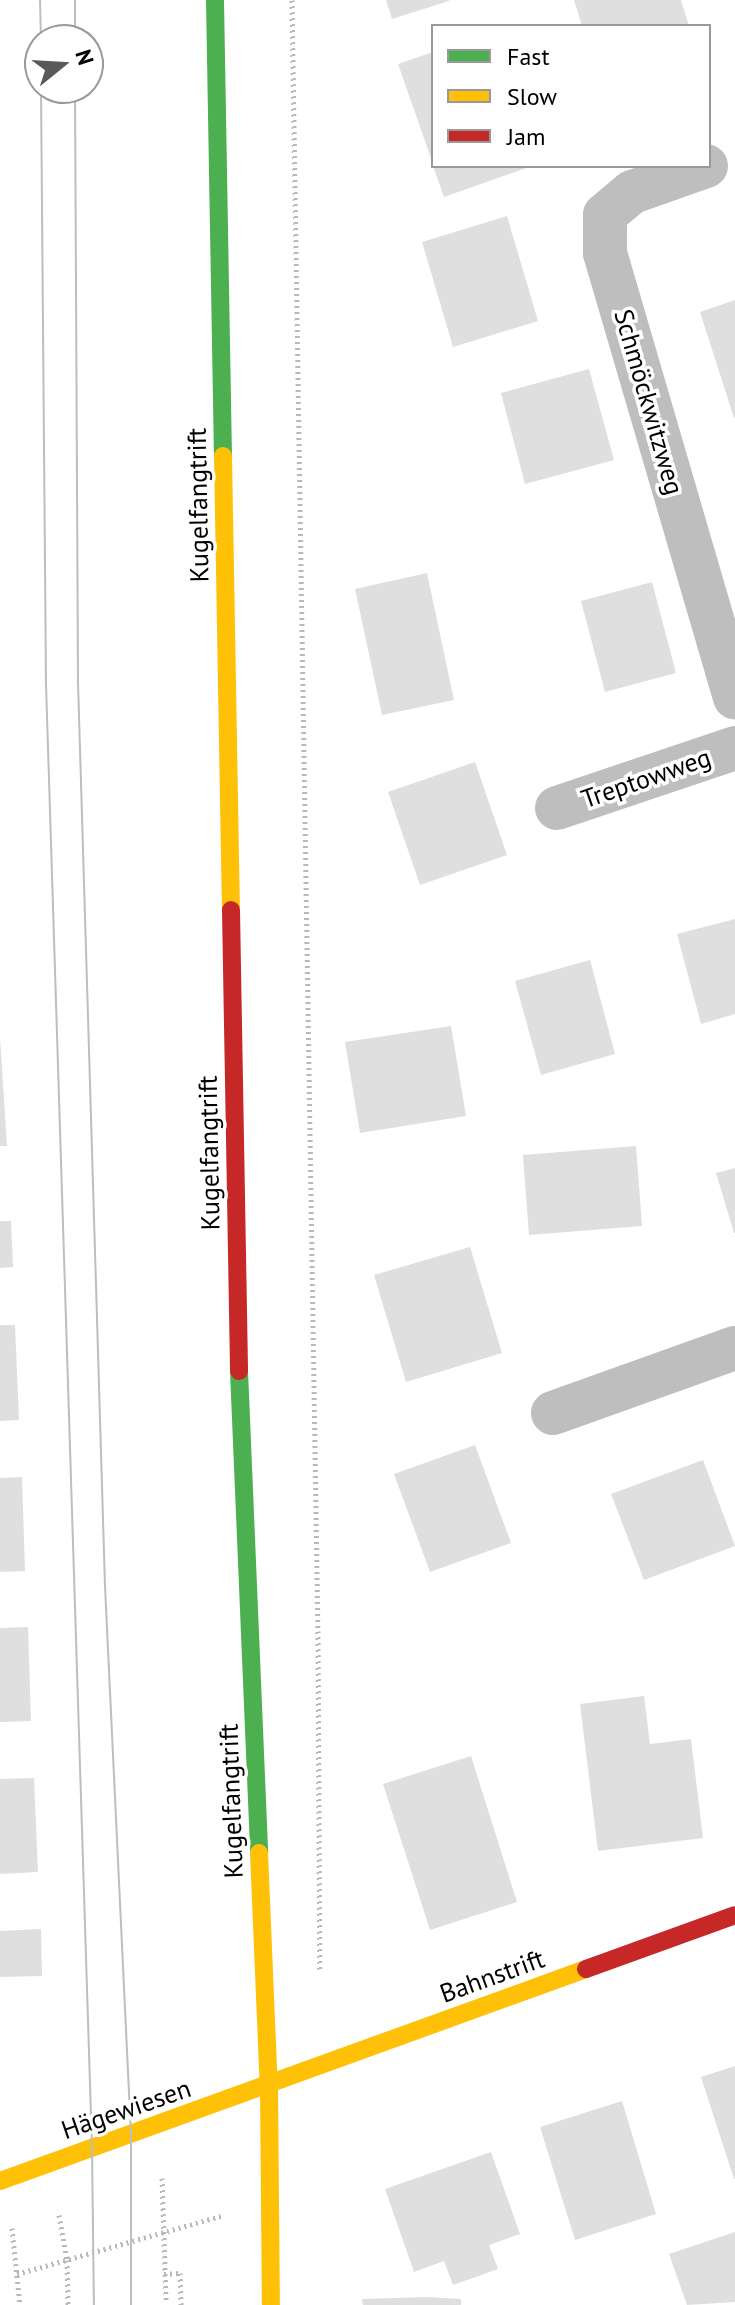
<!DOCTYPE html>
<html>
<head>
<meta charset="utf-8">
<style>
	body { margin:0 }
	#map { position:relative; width:735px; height:2305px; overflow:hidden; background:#fff; font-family:"PT Sans",sans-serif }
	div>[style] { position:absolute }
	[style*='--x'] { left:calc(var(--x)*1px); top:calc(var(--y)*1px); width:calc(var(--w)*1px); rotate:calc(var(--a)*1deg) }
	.building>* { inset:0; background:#dfdfdf }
	.path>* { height:5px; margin-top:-2.5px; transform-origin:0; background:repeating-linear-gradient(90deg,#b9b9b9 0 2px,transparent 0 6px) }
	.street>* { height:44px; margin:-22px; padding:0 22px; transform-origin:22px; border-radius:22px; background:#bebebe }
	.fast>* { height:18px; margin:-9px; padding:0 9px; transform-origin:9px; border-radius:9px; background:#4caf50 }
	.slow>* { height:18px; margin:-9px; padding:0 9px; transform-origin:9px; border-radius:9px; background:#ffc107 }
	.jam>* { height:18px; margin:-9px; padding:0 9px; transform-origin:9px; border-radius:9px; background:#c62828 }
	.tram>* { height:2px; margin:-1px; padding:0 1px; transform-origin:1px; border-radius:1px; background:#bebebe }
	span { translate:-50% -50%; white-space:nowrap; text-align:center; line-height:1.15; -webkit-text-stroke:7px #fff; paint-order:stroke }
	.street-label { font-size:26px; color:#000 }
	.legend { position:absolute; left:431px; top:24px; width:280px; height:144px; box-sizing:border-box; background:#fff; border:2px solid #999; margin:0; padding:10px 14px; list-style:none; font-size:24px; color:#000 }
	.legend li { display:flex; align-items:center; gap:16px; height:40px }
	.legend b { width:40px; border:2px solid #999 }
	.north { position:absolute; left:24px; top:24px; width:80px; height:80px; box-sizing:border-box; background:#fff; border:2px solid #999; border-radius:50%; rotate:72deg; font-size:22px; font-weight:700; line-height:32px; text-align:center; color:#000 }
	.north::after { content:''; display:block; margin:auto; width:28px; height:36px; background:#595959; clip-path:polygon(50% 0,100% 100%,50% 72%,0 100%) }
</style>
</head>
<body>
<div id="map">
	<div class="building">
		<i style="clip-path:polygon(386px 0,449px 0,449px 1px,392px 19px)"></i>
		<i style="clip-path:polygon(574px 0,681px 0,689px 26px,582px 26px)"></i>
		<i style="clip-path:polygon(433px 52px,433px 164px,398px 64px)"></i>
		<i style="clip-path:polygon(433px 166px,532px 166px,444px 197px)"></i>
		<i style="clip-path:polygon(507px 216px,538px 321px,453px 347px,422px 242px)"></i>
		<i style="clip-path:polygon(735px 300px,735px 418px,734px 418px,700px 312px)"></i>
		<i style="clip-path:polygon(589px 369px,614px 460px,525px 484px,501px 393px)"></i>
		<i style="clip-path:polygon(427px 573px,454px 700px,382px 715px,355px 589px)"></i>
		<i style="clip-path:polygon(652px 582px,676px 673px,605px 692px,581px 601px)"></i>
		<i style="clip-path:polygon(475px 762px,507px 855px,420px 885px,388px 792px)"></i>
		<i style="clip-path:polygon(735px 919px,735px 1014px,701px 1024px,677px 934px)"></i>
		<i style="clip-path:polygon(590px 960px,615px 1054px,541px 1075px,515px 981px)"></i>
		<i style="clip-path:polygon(451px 1026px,466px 1116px,360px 1133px,345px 1042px)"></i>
		<i style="clip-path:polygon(0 1037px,7px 1146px,0 1146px)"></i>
		<i style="clip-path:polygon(636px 1146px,642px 1226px,529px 1235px,523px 1155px)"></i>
		<i style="clip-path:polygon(735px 1168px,735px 1233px,734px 1233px,716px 1173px)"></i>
		<i style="clip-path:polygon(0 1221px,11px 1221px,13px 1267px,0 1268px)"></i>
		<i style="clip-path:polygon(470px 1247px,502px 1353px,406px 1382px,374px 1275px)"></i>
		<i style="clip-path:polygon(0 1325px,15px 1325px,19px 1420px,0 1421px)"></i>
		<i style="clip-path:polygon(475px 1445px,511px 1543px,430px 1572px,394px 1474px)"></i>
		<i style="clip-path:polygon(703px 1460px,735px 1546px,644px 1580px,611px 1494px)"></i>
		<i style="clip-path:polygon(22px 1477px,25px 1571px,0 1572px,0 1478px)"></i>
		<i style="clip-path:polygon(28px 1627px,31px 1721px,0 1722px,0 1628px)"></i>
		<i style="clip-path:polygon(644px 1696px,650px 1744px,691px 1739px,703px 1838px,598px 1851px,580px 1704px)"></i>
		<i style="clip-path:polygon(471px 1756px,517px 1902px,430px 1930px,383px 1784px)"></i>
		<i style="clip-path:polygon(34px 1778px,38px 1872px,0 1874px,0 1779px)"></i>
		<i style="clip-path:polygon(41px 1929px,42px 1976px,0 1977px,0 1931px)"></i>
		<i style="clip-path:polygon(735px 2066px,735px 2179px,734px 2179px,701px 2077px)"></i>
		<i style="clip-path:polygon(622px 2101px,656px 2214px,575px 2240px,540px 2127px)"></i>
		<i style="clip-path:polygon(491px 2152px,520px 2234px,489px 2245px,498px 2269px,453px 2285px,444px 2261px,414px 2272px,385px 2189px)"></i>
		<i style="clip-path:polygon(735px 2232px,735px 2302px,687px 2305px,669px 2254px)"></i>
		<i style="clip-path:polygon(427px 2297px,461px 2299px,461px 2305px,363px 2305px,362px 2299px)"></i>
	</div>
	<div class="path">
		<i style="--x:292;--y:0;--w:1631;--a:89.09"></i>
		<i style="--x:318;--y:1631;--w:341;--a:89.7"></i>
		<i style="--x:162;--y:2178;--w:122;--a:88.1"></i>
		<i style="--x:59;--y:2215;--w:46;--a:79.9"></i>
		<i style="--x:67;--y:2260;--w:45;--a:88.7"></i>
		<i style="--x:12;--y:2228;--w:77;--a:84.1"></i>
		<i style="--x:17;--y:2274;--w:212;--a:-15.9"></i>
		<i style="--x:164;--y:2274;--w:16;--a:-4"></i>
		<i style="--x:180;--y:2273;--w:32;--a:88"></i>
	</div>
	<div class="street">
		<i style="--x:706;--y:166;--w:78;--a:160.6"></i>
		<i style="--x:632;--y:192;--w:35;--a:140"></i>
		<i style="--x:605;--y:215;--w:38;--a:90"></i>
		<i style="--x:605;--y:253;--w:463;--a:73.7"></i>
		<i style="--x:557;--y:808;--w:188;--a:-18.6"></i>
		<i style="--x:553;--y:1413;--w:193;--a:-19.7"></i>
	</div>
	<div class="fast">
		<i style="--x:215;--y:0;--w:456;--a:89"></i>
		<i style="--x:239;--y:1371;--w:482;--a:87.6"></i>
	</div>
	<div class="slow">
		<i style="--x:223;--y:456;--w:454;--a:89"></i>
		<i style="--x:259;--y:1853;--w:234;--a:87.6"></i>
		<i style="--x:269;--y:2087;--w:218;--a:89.5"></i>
		<i style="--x:0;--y:2181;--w:623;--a:-19.89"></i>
	</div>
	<div class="jam">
		<i style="--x:231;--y:910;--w:461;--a:89"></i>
		<i style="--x:586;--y:1969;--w:158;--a:-19.9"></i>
	</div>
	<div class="tram">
		<i style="--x:40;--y:0;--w:40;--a:88.6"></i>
		<i style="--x:75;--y:0;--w:40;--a:90"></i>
		<i style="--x:41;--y:88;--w:596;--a:89.52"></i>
		<i style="--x:46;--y:684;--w:1465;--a:88.2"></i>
		<i style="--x:92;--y:2148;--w:157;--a:89.3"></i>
		<i style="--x:75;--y:88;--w:594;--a:89.71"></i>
		<i style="--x:78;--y:682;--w:904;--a:88.29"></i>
		<i style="--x:105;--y:1586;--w:550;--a:87.29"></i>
		<i style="--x:131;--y:2135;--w:170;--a:90"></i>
	</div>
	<div class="street-label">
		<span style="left:649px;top:402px;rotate:74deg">Schmöckwitzweg</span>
		<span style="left:198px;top:505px;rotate:-91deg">Kugelfangtrift</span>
		<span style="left:646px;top:778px;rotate:-19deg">Treptowweg</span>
		<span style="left:209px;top:1153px;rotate:-91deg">Kugelfangtrift</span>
		<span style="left:231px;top:1801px;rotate:-92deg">Kugelfangtrift</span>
		<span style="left:492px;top:1976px;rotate:-20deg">Bahnstrift</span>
		<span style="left:126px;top:2109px;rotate:-19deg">Hägewiesen</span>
	</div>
	<ul class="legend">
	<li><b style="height:10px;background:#4caf50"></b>Fast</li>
	<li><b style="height:10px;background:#ffc107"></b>Slow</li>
	<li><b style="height:10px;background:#c62828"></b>Jam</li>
	</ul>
	<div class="north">N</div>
</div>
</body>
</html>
